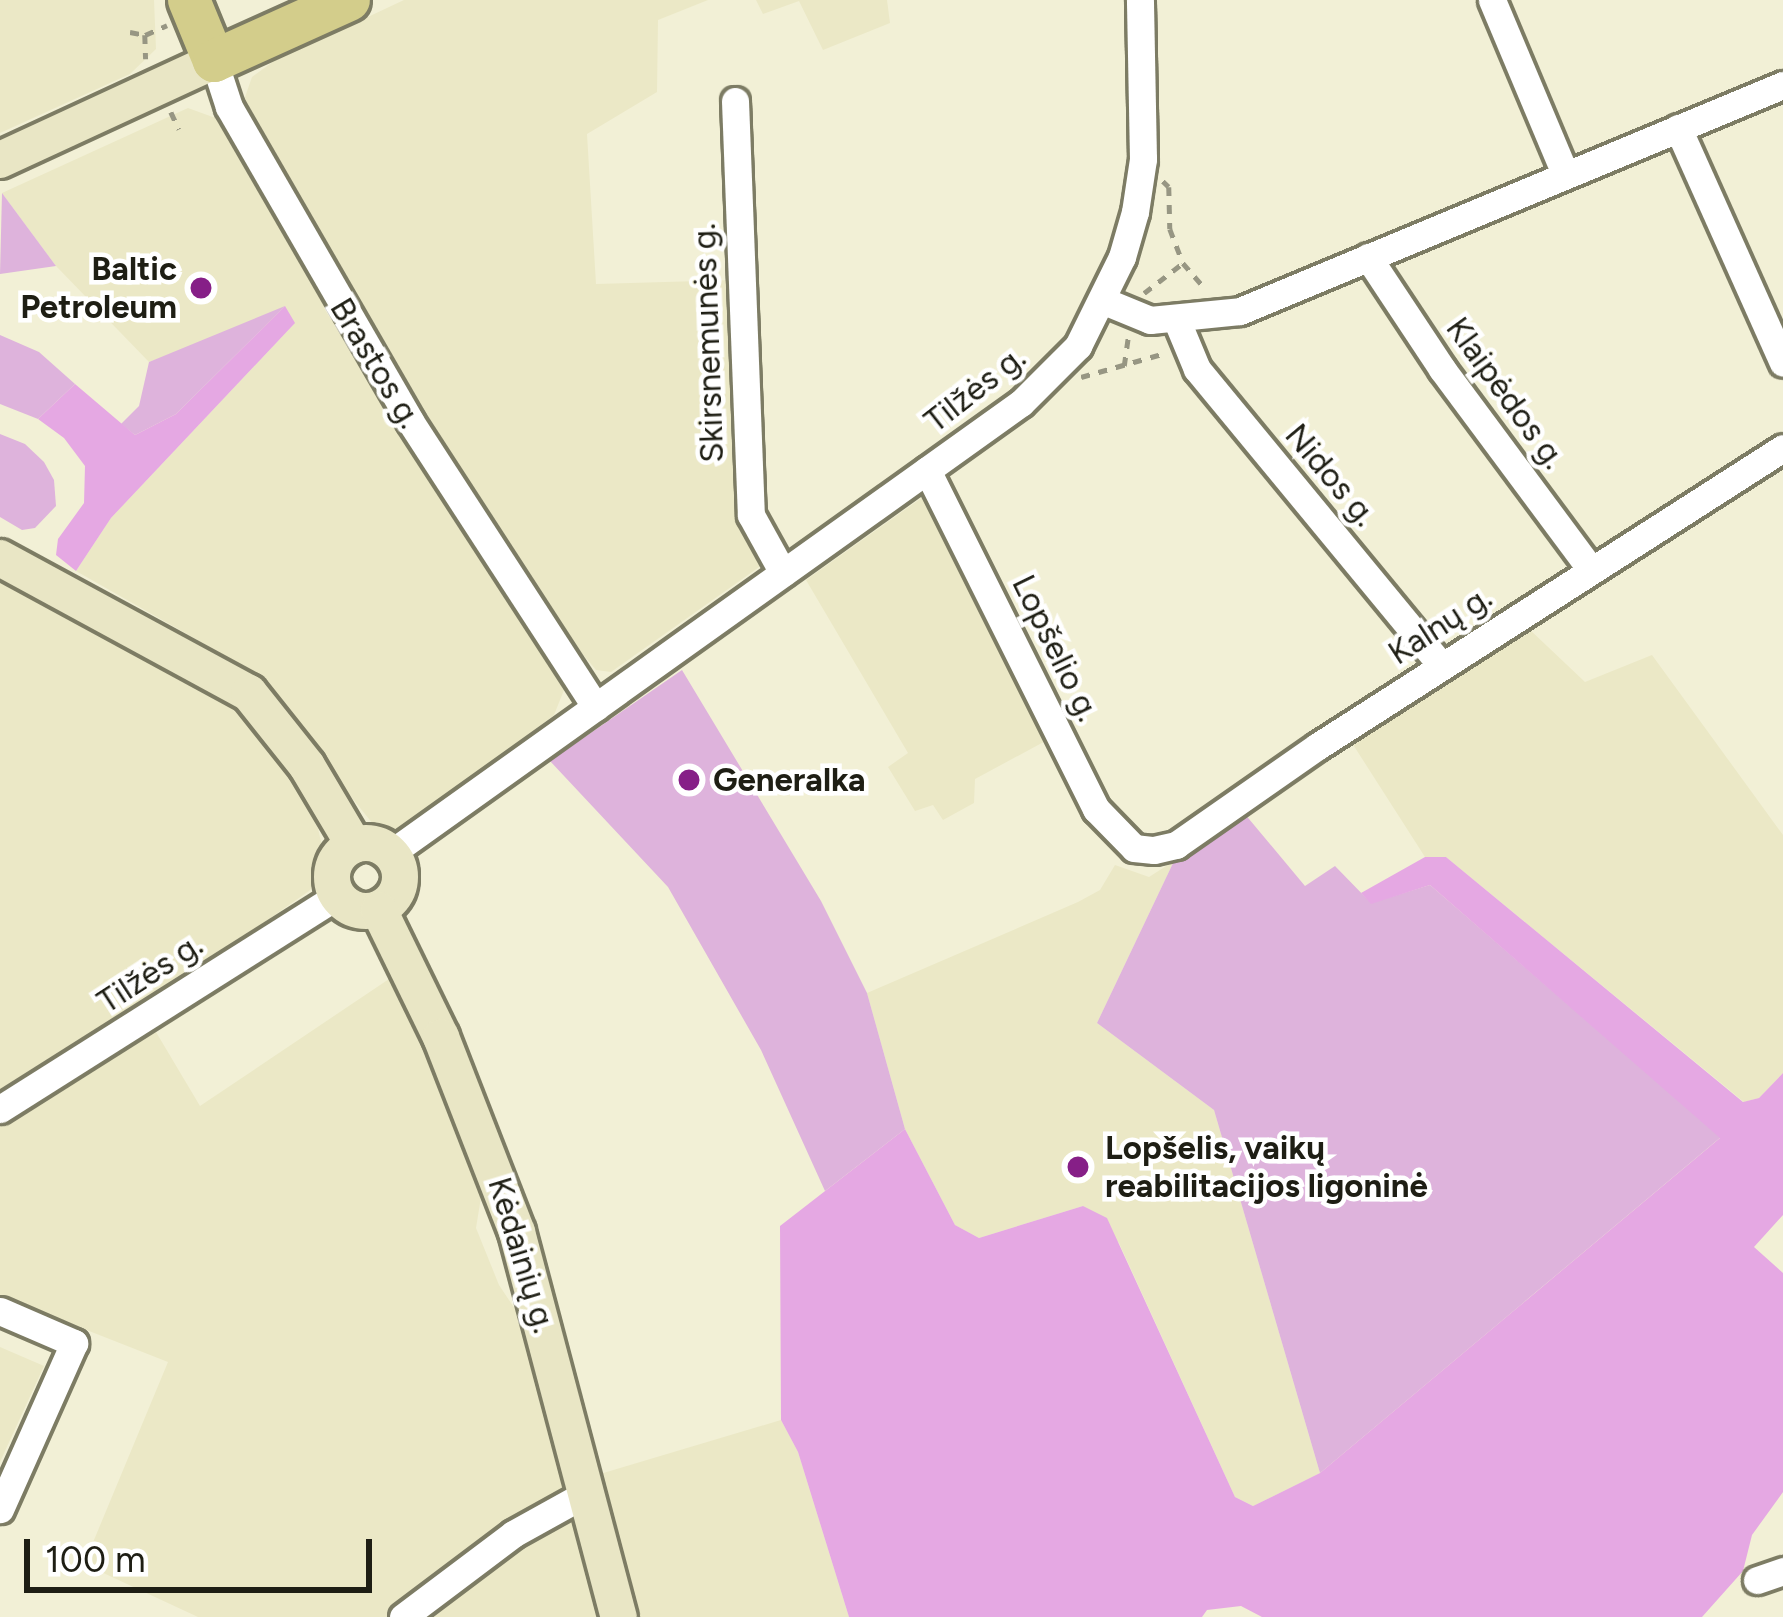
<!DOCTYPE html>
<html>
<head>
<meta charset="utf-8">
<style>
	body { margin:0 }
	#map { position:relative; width:1783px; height:1617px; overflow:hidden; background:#f2f0d6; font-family:Figtree,sans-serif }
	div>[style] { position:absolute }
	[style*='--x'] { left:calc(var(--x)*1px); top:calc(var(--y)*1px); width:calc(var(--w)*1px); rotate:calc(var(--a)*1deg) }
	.built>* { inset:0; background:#ebe8c6 }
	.green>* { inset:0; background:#deb3dc }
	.forest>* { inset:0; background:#e5a8e3 }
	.path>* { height:4.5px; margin-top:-2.25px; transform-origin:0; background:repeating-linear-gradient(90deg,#979683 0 9px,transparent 0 18px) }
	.roads { filter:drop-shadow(3px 0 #7d7c64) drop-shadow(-3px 0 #7d7c64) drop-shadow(0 3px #7d7c64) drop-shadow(0 -3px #7d7c64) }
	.street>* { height:27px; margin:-13.5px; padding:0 13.5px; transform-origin:13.5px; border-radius:13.5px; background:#fff }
	.secondary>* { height:36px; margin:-18px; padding:0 18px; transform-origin:18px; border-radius:18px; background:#e9e6c5 }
	.secondary>.ring { margin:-18px; padding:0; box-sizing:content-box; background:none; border:36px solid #e9e6c5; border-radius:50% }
	.primary>* { height:42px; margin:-21px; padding:0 21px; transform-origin:21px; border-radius:21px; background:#d3cd8b }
	.dots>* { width:33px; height:33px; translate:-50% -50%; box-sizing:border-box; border:6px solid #fff; border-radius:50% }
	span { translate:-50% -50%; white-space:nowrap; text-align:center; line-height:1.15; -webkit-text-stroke:9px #fff; paint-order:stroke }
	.poi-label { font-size:33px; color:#1e1e14; font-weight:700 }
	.right { translate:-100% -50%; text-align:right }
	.left { translate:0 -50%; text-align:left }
	.street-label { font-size:33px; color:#1e1e14 }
	.scale { position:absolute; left:24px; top:1539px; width:348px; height:54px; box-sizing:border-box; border:6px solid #1e1e14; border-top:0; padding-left:15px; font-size:36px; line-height:42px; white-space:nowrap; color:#1e1e14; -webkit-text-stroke:9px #fff; paint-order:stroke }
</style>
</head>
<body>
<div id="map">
	<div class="built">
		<i style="clip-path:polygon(0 0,154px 0,156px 49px,130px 74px,0 133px)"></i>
		<i style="clip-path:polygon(404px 0,708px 0,658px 20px,657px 92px,587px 134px,596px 284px,734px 280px,741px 516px,762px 565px,611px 672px,596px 670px,570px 639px,452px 462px,250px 122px,244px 100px,252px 77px,274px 61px)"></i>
		<i style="clip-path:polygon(756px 0,887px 0,890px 23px,823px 50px,799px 1px,763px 14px)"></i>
		<i style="clip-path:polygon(188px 108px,221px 120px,381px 401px,563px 676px,566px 685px,554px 715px,401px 831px,382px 835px,271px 698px,231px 659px,76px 571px,111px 518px,294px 324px,215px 338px,149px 362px,56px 266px,2px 193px)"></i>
		<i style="clip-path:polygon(927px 494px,1051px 738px,975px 779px,974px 803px,943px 820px,933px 805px,915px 811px,888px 767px,908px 753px,806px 580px)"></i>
		<i style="clip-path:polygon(0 577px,231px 698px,270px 743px,318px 828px,324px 856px,322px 877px,309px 891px,122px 1022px,0 1094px)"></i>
		<i style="clip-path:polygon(1528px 628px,1585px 682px,1652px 655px,1783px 835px,1783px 1073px,1759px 1098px,1744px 1102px,1446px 857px,1425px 857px,1352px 743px)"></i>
		<i style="clip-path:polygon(1174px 861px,1097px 1023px,1214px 1110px,1320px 1473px,1253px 1506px,1235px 1497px,1119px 1243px,1083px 1206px,979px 1238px,955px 1225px,905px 1129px,867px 993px,1078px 902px,1100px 890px,1115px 865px,1149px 877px)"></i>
		<i style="clip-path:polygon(395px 975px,483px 1185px,476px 1228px,499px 1285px,519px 1315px,601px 1617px,198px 1617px,84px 1564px,168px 1362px,0 1296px,0 1122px,153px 1027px,200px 1106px)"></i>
		<i style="clip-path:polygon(0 1347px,44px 1366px,0 1462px)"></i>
		<i style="clip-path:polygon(781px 1420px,798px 1452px,849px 1617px,634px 1617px,600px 1474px)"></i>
	</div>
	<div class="green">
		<i style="clip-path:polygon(2px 193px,56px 266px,0 274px)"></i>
		<i style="clip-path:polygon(285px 306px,176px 414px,135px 435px,121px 424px,139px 406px,149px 362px)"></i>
		<i style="clip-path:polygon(0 335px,39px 352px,75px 384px,38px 419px,0 404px)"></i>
		<i style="clip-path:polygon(0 434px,25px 444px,44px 462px,54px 480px,56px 506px,35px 528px,22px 530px,0 517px)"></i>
		<i style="clip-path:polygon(682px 670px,821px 901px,867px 993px,905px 1129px,825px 1191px,761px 1050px,668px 887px,550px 761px)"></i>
		<i style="clip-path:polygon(1244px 813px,1305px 886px,1335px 866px,1371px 903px,1430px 885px,1721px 1137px,1320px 1473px,1214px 1110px,1097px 1023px,1174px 861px)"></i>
	</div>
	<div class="forest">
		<i style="clip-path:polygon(285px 306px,295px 323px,111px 518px,76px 571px,56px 555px,58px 539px,84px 503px,85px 466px,64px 438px,38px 419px,75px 384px,135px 435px,176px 414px)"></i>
		<i style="clip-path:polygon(1425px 857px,1446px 857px,1743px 1102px,1759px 1098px,1783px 1073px,1783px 1215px,1754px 1247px,1783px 1273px,1783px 1492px,1752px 1535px,1743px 1571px,1702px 1617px,1262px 1617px,1241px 1606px,1207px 1610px,1202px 1617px,849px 1617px,798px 1452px,781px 1420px,780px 1226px,905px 1129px,955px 1225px,979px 1238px,1083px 1206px,1107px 1218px,1235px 1497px,1253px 1506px,1320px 1473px,1720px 1138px,1430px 885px,1371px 904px,1361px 893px)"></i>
	</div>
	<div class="path">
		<i style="--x:130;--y:32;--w:15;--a:11"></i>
		<i style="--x:145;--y:35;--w:24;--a:-24"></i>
		<i style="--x:145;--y:35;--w:24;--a:88"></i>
		<i style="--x:171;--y:112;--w:19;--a:65"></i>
		<i style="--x:1163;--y:181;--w:8;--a:45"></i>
		<i style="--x:1169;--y:187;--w:42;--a:88.6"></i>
		<i style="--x:1170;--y:229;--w:36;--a:69"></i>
		<i style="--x:1183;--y:263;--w:33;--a:49"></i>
		<i style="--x:1144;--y:293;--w:49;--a:-37.6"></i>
		<i style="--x:1124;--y:366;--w:30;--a:-82"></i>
		<i style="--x:1081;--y:377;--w:84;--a:-15.9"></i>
	</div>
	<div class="roads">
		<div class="street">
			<i style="--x:1492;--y:0;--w:189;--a:67.2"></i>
			<i style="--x:214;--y:61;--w:48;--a:71.9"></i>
			<i style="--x:229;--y:107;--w:362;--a:60"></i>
			<i style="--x:410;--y:421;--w:341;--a:57"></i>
			<i style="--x:735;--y:101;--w:414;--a:87.8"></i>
			<i style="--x:751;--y:515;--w:66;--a:61.1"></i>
			<i style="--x:1678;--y:128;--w:257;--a:65.9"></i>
			<i style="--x:1368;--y:257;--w:134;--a:56.5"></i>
			<i style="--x:1442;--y:369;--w:248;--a:53.4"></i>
			<i style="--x:1104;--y:301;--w:50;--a:22.4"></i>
			<i style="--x:1150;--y:320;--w:90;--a:-5.7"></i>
			<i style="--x:1240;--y:311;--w:588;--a:-22.6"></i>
			<i style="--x:1177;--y:321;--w:52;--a:67.4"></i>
			<i style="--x:1197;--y:369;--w:385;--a:50.5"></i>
			<i style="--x:927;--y:470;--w:379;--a:63.5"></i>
			<i style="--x:1096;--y:809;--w:54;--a:45.7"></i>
			<i style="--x:1134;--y:848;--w:20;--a:6"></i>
			<i style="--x:1154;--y:850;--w:23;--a:-13"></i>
			<i style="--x:1176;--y:845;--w:173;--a:-34.9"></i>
			<i style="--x:1318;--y:746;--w:552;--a:-32.65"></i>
			<i style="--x:391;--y:853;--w:774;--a:-35.54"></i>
			<i style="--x:1021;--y:403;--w:81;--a:-45"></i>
			<i style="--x:1078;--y:346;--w:99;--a:-63.7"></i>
			<i style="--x:1122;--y:257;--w:47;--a:-73.9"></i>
			<i style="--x:1135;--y:212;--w:54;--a:-81.4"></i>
			<i style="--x:1143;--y:159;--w:159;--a:-91.1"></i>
			<i style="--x:0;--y:1109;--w:399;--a:-32.3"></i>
			<i style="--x:0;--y:1311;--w:81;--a:23.4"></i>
			<i style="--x:74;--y:1343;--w:182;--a:114"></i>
			<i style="--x:1757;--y:1580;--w:28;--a:-19"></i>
			<i style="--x:403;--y:1617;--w:138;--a:-37"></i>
			<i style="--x:513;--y:1534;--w:85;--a:-29"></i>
		</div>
		<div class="secondary">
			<i style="--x:0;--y:160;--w:236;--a:-24.8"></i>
			<i style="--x:0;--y:558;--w:283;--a:28.5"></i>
			<i style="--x:249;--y:693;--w:93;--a:51.5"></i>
			<i style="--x:307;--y:766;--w:92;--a:59.3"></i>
			<i class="ring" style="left:332px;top:843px;width:32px;height:32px"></i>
			<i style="--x:379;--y:910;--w:141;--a:64"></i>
			<i style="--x:441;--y:1037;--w:209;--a:68.7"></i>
			<i style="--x:517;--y:1232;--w:398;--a:75.2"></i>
		</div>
		<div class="primary">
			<i style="--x:189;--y:0;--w:66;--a:67.7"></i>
			<i style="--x:214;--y:61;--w:148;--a:-24.3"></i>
		</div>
	</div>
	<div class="dots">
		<i style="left:201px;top:288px;background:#861f87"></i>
		<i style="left:689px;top:780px;background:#861f87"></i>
		<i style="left:1078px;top:1167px;background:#861f87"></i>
	</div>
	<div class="poi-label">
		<span class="right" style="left:177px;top:288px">Baltic<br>Petroleum</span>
		<span class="left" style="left:713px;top:780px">Generalka</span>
		<span class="left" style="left:1105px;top:1167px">Lopšelis, vaikų<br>reabilitacijos ligoninė</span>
	</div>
	<div class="street-label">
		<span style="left:708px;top:343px;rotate:-92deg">Skirsnemunės g.</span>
		<span style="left:376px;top:363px;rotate:59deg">Brastos g.</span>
		<span style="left:975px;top:389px;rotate:-38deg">Tilžės g.</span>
		<span style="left:1506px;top:393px;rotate:54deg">Klaipėdos g.</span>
		<span style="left:1331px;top:475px;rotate:50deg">Nidos g.</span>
		<span style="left:1440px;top:625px;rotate:-33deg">Kalnų g.</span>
		<span style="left:1056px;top:648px;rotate:64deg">Lopšelio g.</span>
		<span style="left:150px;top:973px;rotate:-33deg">Tilžės g.</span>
		<span style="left:522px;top:1255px;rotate:73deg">Kėdainių g.</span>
	</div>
	<div class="scale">100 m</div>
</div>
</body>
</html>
